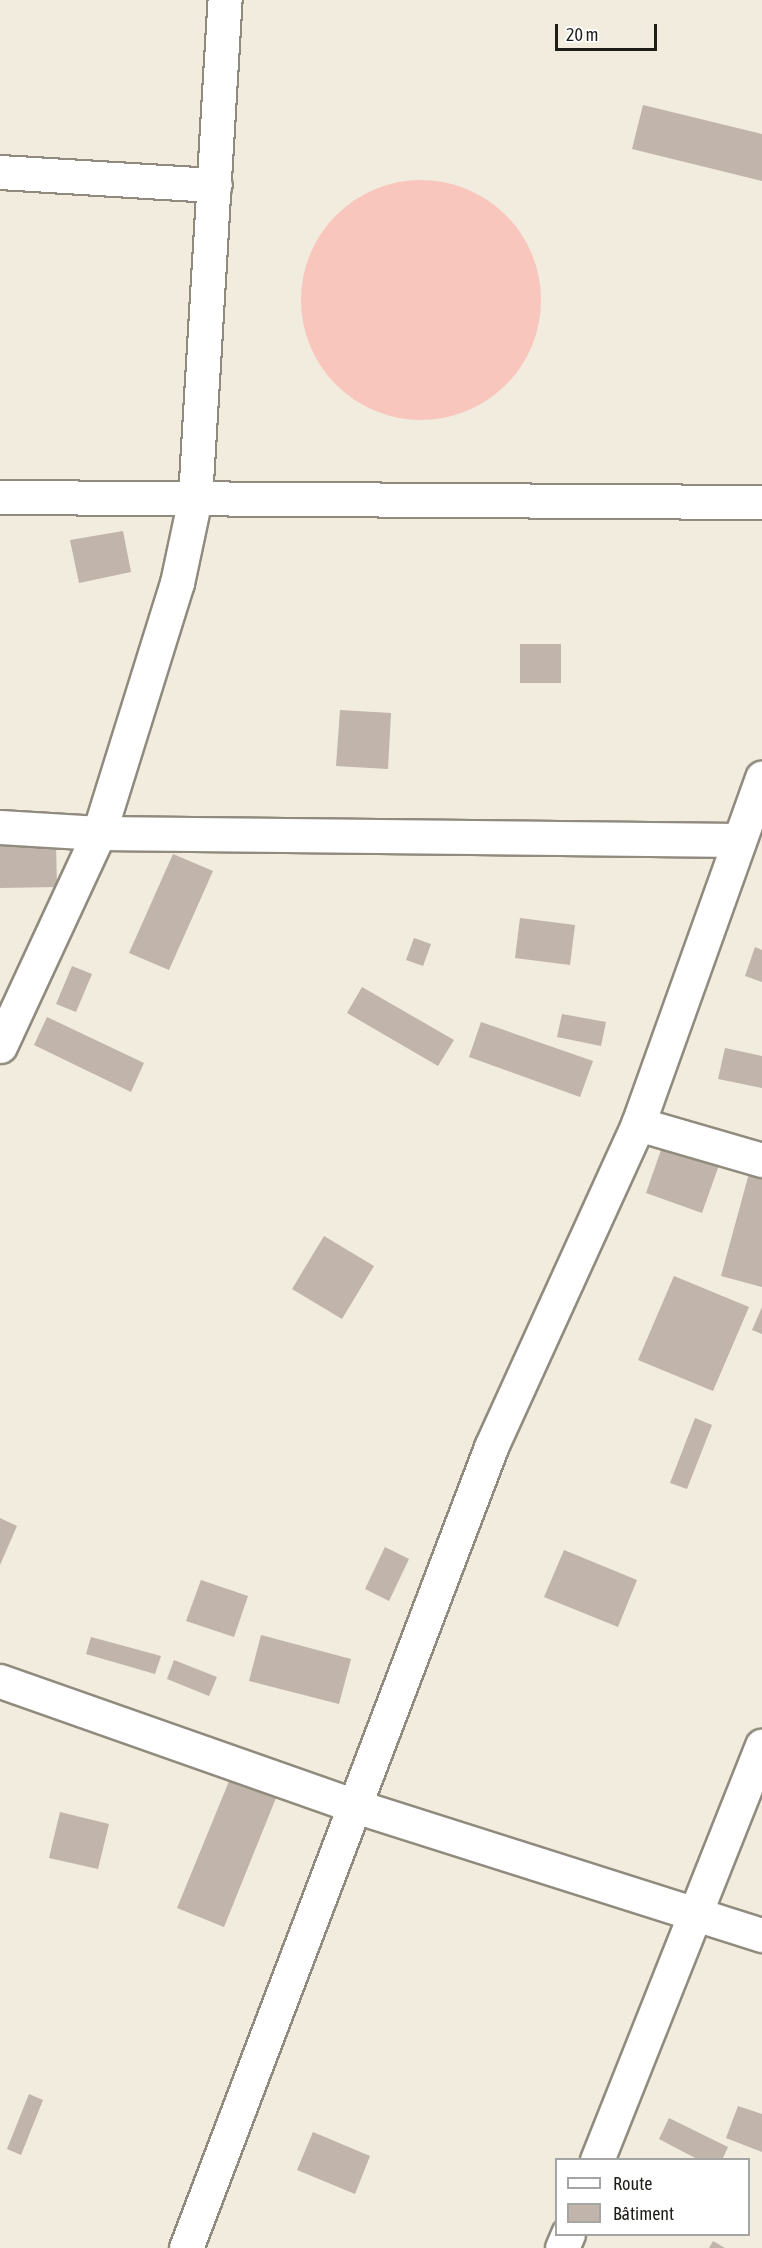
<!DOCTYPE html>
<html>
<head>
<meta charset="utf-8">
<style>
	body { margin:0 }
	#map { position:relative; width:762px; height:2248px; overflow:hidden; background:#f1ecdd; font-family:"Asap Condensed",sans-serif }
	div>[style] { position:absolute }
	[style*='--x'] { left:calc(var(--x)*1px); top:calc(var(--y)*1px); width:calc(var(--w)*1px); rotate:calc(var(--a)*1deg) }
	.green>* { inset:0; background:#f9c6bd }
	.round { border-radius:50% }
	.building>* { inset:0; background:#c1b4aa }
	.roads { filter:drop-shadow(2px 0 #908b7e) drop-shadow(-2px 0 #908b7e) drop-shadow(0 2px #908b7e) drop-shadow(0 -2px #908b7e) }
	.minor>* { height:33px; margin:-16.5px; padding:0 16.5px; transform-origin:16.5px; border-radius:16.5px; background:#fff }
	span { translate:-50% -50%; white-space:nowrap; text-align:center; line-height:1.15; -webkit-text-stroke:4.5px #fff; paint-order:stroke }
	.legend { position:absolute; left:555px; top:2158px; width:195px; height:78px; box-sizing:border-box; background:#fff; border:2px solid #a5a5a3; margin:0; padding:8px 10px; list-style:none; font-size:18px; color:#1f1d18 }
	.legend li { display:flex; align-items:center; gap:12px; height:30px }
	.legend b { width:30px; border:2px solid #a5a5a3 }
	.scale { position:absolute; left:555px; top:24px; width:102px; height:27px; box-sizing:border-box; border:3px solid #1f1d18; border-top:0; padding-left:8px; font-size:18px; line-height:21px; white-space:nowrap; color:#1f1d18; -webkit-text-stroke:4px #fff; paint-order:stroke }
</style>
</head>
<body>
<div id="map">
	<div class="green">
		<i class="round" style="left:301px;top:180px;width:240px;height:240px"></i>
	</div>
	<div class="building">
		<i style="clip-path:polygon(643px 105px,762px 134px,762px 181px,632px 149px)"></i>
		<i style="clip-path:polygon(123px 531px,131px 572px,79px 583px,70px 540px)"></i>
		<i style="clip-path:polygon(520px 644px,561px 644px,561px 683px,520px 683px)"></i>
		<i style="clip-path:polygon(340px 710px,391px 713px,388px 769px,336px 766px)"></i>
		<i style="clip-path:polygon(0 844px,56px 844px,57px 887px,0 888px)"></i>
		<i style="clip-path:polygon(173px 854px,213px 871px,169px 970px,129px 953px)"></i>
		<i style="clip-path:polygon(520px 918px,575px 925px,570px 965px,515px 958px)"></i>
		<i style="clip-path:polygon(414px 938px,431px 944px,423px 966px,406px 960px)"></i>
		<i style="clip-path:polygon(755px 947px,762px 950px,762px 982px,745px 976px)"></i>
		<i style="clip-path:polygon(72px 966px,92px 974px,76px 1012px,56px 1004px)"></i>
		<i style="clip-path:polygon(362px 987px,454px 1040px,438px 1066px,347px 1013px)"></i>
		<i style="clip-path:polygon(562px 1014px,606px 1022px,601px 1046px,557px 1037px)"></i>
		<i style="clip-path:polygon(47px 1017px,144px 1063px,131px 1092px,34px 1045px)"></i>
		<i style="clip-path:polygon(481px 1022px,593px 1061px,580px 1097px,469px 1057px)"></i>
		<i style="clip-path:polygon(725px 1048px,762px 1056px,762px 1088px,718px 1079px)"></i>
		<i style="clip-path:polygon(668px 1130px,724px 1151px,702px 1213px,646px 1193px)"></i>
		<i style="clip-path:polygon(754px 1155px,762px 1157px,762px 1287px,721px 1276px)"></i>
		<i style="clip-path:polygon(324px 1236px,374px 1266px,342px 1319px,292px 1289px)"></i>
		<i style="clip-path:polygon(674px 1276px,749px 1307px,713px 1391px,638px 1360px)"></i>
		<i style="clip-path:polygon(762px 1307px,762px 1334px,752px 1330px)"></i>
		<i style="clip-path:polygon(695px 1418px,712px 1425px,687px 1489px,670px 1483px)"></i>
		<i style="clip-path:polygon(0 1518px,17px 1526px,0 1565px)"></i>
		<i style="clip-path:polygon(385px 1547px,409px 1559px,389px 1601px,365px 1589px)"></i>
		<i style="clip-path:polygon(564px 1550px,637px 1580px,618px 1627px,544px 1597px)"></i>
		<i style="clip-path:polygon(201px 1580px,248px 1596px,234px 1637px,186px 1621px)"></i>
		<i style="clip-path:polygon(261px 1635px,351px 1659px,339px 1704px,249px 1681px)"></i>
		<i style="clip-path:polygon(91px 1637px,161px 1656px,155px 1674px,86px 1654px)"></i>
		<i style="clip-path:polygon(174px 1660px,217px 1677px,209px 1696px,167px 1679px)"></i>
		<i style="clip-path:polygon(232px 1774px,278px 1793px,224px 1927px,177px 1908px)"></i>
		<i style="clip-path:polygon(60px 1812px,109px 1824px,98px 1869px,49px 1858px)"></i>
		<i style="clip-path:polygon(29px 2094px,43px 2100px,21px 2155px,7px 2149px)"></i>
		<i style="clip-path:polygon(738px 2106px,762px 2114px,762px 2152px,726px 2138px)"></i>
		<i style="clip-path:polygon(669px 2118px,728px 2147px,722px 2160px,699px 2160px,659px 2139px)"></i>
		<i style="clip-path:polygon(313px 2132px,370px 2156px,355px 2194px,297px 2170px)"></i>
		<i style="clip-path:polygon(713px 2241px,725px 2248px,709px 2248px)"></i>
	</div>
	<div class="roads">
		<div class="minor">
			<i style="--x:0;--y:172;--w:215;--a:3.5"></i>
			<i style="--x:0;--y:497;--w:762;--a:0.38"></i>
			<i style="--x:0;--y:827;--w:99;--a:3.5"></i>
			<i style="--x:99;--y:833;--w:640;--a:0.63"></i>
			<i style="--x:0;--y:1046;--w:235;--a:-65.1"></i>
			<i style="--x:99;--y:833;--w:262;--a:-72.7"></i>
			<i style="--x:177;--y:583;--w:87;--a:-78"></i>
			<i style="--x:195;--y:498;--w:499;--a:-86.6"></i>
			<i style="--x:638;--y:1124;--w:129;--a:16.2"></i>
			<i style="--x:0;--y:1681;--w:376;--a:19.4"></i>
			<i style="--x:355;--y:1806;--w:427;--a:17.6"></i>
			<i style="--x:597;--y:2160;--w:446;--a:-68.3"></i>
			<i style="--x:186;--y:2248;--w:857;--a:-69.15"></i>
			<i style="--x:491;--y:1447;--w:355;--a:-65.5"></i>
			<i style="--x:638;--y:1124;--w:368;--a:-70.3"></i>
			<i style="--x:562;--y:2248;--w:15;--a:-67"></i>
		</div>
	</div>
	<ul class="legend">
	<li><b style="height:8px;background:#fff"></b>Route</li>
	<li><b style="height:16px;background:#c1b4aa"></b>Bâtiment</li>
	</ul>
	<div class="scale">20 m</div>
</div>
</body>
</html>
